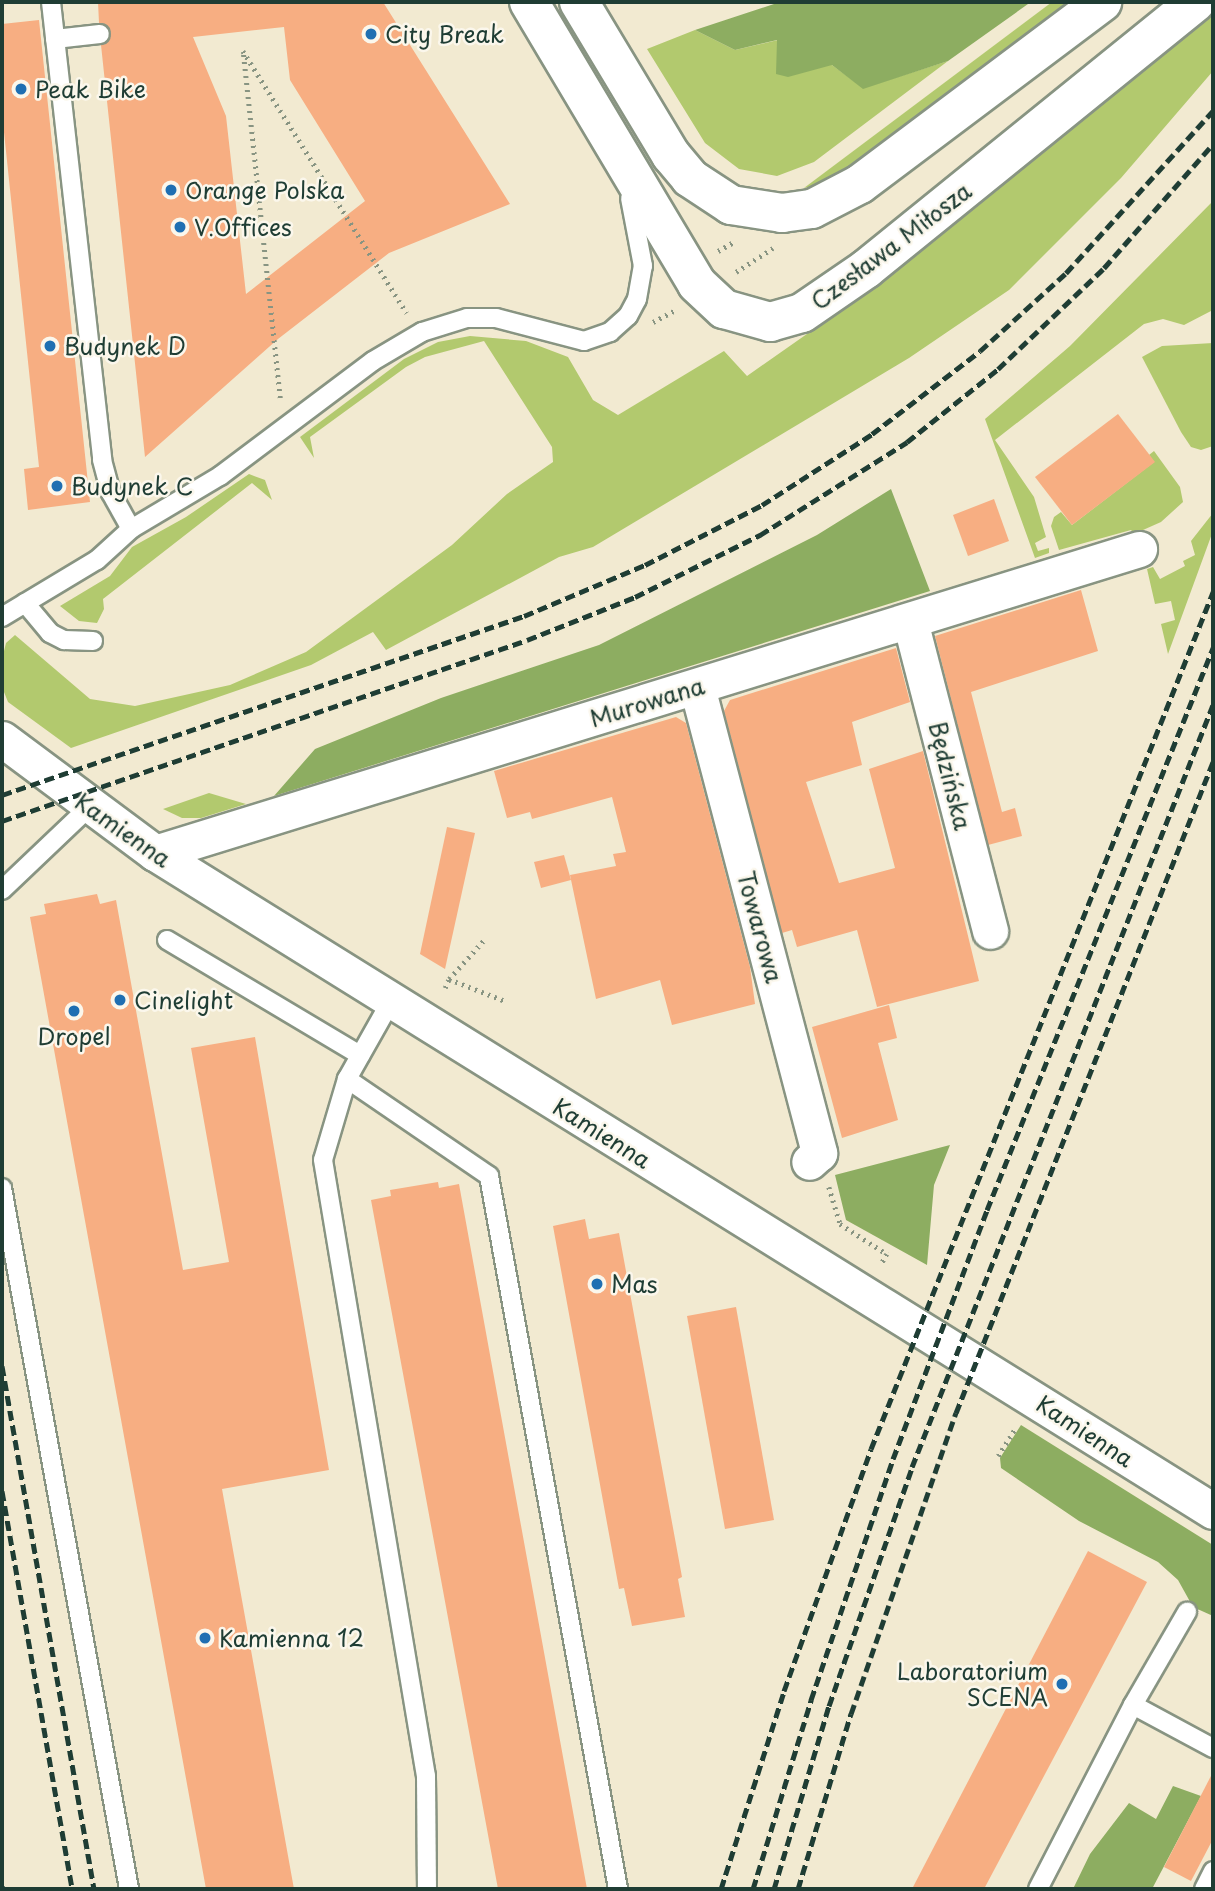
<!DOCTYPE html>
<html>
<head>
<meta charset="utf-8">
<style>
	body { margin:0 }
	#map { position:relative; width:1215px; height:1891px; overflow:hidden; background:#f2ead1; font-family:"Playpen Sans",sans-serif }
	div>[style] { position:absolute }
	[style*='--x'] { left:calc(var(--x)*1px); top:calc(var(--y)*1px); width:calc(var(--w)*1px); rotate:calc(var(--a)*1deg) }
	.green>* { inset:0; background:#b2c96e }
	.forest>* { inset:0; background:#8dad61 }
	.building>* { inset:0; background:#f7ae82 }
	.path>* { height:4.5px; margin-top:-2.25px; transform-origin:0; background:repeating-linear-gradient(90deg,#889482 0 2px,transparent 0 7px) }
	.roads { filter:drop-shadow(2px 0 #889482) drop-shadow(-2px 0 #889482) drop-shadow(0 2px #889482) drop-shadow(0 -2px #889482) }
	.lane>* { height:18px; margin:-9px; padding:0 9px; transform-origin:9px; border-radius:9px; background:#fff }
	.street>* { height:35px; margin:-17.5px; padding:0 17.5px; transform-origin:17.5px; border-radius:17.5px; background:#fff }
	.primary>* { height:38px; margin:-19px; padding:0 19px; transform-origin:19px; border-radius:19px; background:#fff }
	.rail>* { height:5px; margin-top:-2.5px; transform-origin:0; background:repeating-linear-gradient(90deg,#1f3d34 0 10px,transparent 0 15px) }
	.dots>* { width:19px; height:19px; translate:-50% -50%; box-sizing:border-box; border:4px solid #fbf7ec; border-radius:50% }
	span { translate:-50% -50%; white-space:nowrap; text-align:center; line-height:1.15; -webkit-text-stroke:5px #fbf7ec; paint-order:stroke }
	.poi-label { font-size:23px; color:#1f3d34 }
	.left { translate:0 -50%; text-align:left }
	.right { translate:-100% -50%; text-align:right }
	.street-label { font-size:23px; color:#1f3d34 }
	.frame { position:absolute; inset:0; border:4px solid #1f3d34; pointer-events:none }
</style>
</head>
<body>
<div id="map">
	<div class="green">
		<i style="clip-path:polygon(1052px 2px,1071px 2px,828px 183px,804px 188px)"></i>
		<i style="clip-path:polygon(1213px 14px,1213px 71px,1121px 178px,1009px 290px,909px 358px,593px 547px,559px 557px,386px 650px,373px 632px,311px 665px,71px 748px,8px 702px,2px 687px,2px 659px,6px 643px,15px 635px,90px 699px,135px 706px,230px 685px,306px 652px,452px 545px,507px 494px,553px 462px,552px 447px,484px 341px,425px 357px,406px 367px,310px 437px,314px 458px,300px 437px,404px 359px,438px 342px,470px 336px,526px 341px,568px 357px,593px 400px,618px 415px,724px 351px,747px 376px,891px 275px)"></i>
		<i style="clip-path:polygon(695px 30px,735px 50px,778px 40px,779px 55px,832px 65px,863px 88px,948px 61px,814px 162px,777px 176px,739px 169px,705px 143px,647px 49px)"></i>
		<i style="clip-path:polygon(1213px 201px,1211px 311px,1184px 325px,1163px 319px,1144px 324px,995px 440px,1034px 497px,1046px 537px,1035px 543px,1038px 551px,1049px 548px,1049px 553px,1035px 558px,985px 419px,1070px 346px)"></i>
		<i style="clip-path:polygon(1213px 343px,1213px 446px,1201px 450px,1191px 447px,1181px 432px,1142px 357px,1162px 346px)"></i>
		<i style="clip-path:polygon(1154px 451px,1180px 487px,1183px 502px,1161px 522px,1134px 534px,1131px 530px,1059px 550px,1051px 526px,1054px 517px,1061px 512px,1072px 525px,1154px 462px,1149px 455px)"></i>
		<i style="clip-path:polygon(249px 474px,265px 480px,272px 500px,252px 483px,103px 599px,104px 609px,97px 623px,79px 621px,60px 606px,110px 576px,132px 547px,186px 517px)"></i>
		<i style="clip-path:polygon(1213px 513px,1213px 531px,1168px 654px,1161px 624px,1175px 620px,1171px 601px,1155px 604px,1147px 569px,1153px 567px,1160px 579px,1185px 566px,1183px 561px,1195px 555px,1191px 541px)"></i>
		<i style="clip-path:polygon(209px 793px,246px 804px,201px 818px,182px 818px,163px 809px)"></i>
	</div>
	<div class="forest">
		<i style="clip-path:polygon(780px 2px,1026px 2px,1028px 4px,948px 61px,863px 89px,832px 65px,788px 77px,776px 74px,777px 40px,735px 50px,695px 30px)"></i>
		<i style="clip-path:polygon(891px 489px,930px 591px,274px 796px,315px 749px,441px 698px,599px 645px,817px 535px)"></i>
		<i style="clip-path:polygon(950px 1145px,934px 1185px,927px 1265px,846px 1220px,835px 1175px)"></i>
		<i style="clip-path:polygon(1021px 1425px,1213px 1545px,1213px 1616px,1193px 1607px,1178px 1580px,1158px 1562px,1079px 1521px,1001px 1468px,1000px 1458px)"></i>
		<i style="clip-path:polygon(1173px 1786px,1201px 1796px,1152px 1889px,1073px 1889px,1090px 1854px,1129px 1803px,1156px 1819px)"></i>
	</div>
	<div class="building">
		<i style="clip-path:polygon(evenodd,98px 2px,383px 2px,510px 204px,389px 253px,278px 339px,145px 457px,101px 45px,111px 33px,99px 23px,98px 2px,284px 27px,290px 80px,365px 201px,246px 294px,226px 116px,193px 37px,284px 27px)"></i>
		<i style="clip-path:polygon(39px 20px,90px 502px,28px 510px,24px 469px,39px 467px,2px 113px,2px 24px)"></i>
		<i style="clip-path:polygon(1118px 414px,1155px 462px,1072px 525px,1035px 477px)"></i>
		<i style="clip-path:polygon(994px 499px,1009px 541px,968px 556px,953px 515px)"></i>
		<i style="clip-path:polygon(1081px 590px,1098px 651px,971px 692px,1002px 812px,1015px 808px,1022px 836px,988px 845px,935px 636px)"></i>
		<i style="clip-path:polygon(896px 648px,910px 702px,852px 722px,862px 765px,806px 782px,839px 883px,895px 868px,869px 769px,923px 751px,979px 981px,877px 1007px,857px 930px,797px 947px,792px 930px,782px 933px,724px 711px,730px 700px)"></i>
		<i style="clip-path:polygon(676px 717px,686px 723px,750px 967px,755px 1004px,672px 1025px,660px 980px,596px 999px,570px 875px,616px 866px,613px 854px,626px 852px,612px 797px,532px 819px,530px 812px,507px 818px,494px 771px)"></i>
		<i style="clip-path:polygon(447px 827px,475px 833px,445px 969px,420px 954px)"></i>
		<i style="clip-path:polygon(564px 855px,571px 880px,541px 888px,534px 862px)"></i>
		<i style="clip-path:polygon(97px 894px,100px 904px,116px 900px,183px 1270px,229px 1262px,191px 1048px,255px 1037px,329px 1470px,222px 1489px,294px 1889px,206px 1889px,30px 917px,46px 914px,44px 904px)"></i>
		<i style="clip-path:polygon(889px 1005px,897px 1038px,878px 1043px,898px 1120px,842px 1138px,812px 1027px)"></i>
		<i style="clip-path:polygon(438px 1182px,439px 1188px,459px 1184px,587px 1889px,498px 1889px,371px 1200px,391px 1196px,390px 1190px)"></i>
		<i style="clip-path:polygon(585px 1219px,589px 1239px,619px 1233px,682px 1577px,678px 1579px,685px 1617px,632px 1626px,624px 1588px,619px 1589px,553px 1226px)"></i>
		<i style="clip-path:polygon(736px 1307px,774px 1520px,725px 1529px,687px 1316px)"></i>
		<i style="clip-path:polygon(1088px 1551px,1147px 1582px,984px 1889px,912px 1889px)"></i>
		<i style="clip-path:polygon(1213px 1772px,1213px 1839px,1191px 1881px,1164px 1867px)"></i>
	</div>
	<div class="path">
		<i style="--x:718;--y:251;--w:20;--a:-30"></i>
		<i style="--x:736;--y:272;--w:44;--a:-33"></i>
		<i style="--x:653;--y:322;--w:26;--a:-28"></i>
		<i style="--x:280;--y:398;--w:349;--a:-96.1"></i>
		<i style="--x:243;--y:51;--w:309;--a:58"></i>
		<i style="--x:2;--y:453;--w:5;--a:-11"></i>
		<i style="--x:449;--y:979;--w:54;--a:-48"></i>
		<i style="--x:445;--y:988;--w:10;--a:-66"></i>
		<i style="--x:449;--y:979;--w:60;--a:21.4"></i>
		<i style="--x:829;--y:1187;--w:39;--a:73"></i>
		<i style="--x:840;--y:1224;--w:56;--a:32.6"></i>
		<i style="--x:887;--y:1254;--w:10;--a:119"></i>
		<i style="--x:998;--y:1456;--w:34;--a:-58"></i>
	</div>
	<div class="roads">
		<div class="lane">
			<i style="--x:51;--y:2;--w:461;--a:83.6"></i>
			<i style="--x:102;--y:460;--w:34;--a:75"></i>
			<i style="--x:111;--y:493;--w:41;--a:60.9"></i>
			<i style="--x:55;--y:39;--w:45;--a:-6.3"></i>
			<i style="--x:25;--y:603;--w:39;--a:50"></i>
			<i style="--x:50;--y:633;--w:16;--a:27"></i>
			<i style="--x:64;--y:640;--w:29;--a:2"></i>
			<i style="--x:2;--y:617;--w:111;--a:-31"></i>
			<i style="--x:97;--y:560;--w:46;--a:-42.4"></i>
			<i style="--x:131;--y:529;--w:104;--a:-30.8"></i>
			<i style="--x:220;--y:476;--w:191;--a:-36.9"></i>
			<i style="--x:373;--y:361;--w:57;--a:-30.6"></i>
			<i style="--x:422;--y:332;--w:47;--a:-17.3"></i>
			<i style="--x:467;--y:318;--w:29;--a:0"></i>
			<i style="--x:496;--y:318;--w:91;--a:14.6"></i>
			<i style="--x:584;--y:341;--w:28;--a:-19"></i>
			<i style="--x:610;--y:332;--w:24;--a:-42"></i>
			<i style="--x:628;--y:316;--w:19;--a:-62"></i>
			<i style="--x:637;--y:299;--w:34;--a:-80"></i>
			<i style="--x:643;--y:266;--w:69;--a:-100.8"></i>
			<i style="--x:2;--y:890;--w:119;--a:-43.6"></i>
			<i style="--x:167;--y:940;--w:225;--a:30.8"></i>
			<i style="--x:391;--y:1001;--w:90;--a:119.4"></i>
			<i style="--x:347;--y:1079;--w:84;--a:106.5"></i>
			<i style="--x:323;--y:1160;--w:625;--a:80.51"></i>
			<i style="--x:426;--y:1776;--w:113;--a:89.5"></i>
			<i style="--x:347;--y:1079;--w:172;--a:34.3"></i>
			<i style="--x:489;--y:1176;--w:725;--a:79.74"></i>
			<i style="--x:2;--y:1188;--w:712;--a:79.73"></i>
			<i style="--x:1133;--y:1705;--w:108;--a:-59.9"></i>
			<i style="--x:1038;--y:1889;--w:207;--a:-62.7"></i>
			<i style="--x:1133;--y:1705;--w:91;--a:28.3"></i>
			<i style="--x:1204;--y:1889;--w:20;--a:-63"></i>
		</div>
		<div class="street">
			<i style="--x:910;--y:621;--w:320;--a:75.5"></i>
			<i style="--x:697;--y:687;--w:482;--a:75.3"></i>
			<i style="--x:819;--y:1153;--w:13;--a:138"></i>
			<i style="--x:2;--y:739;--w:191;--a:36.7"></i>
			<i style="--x:155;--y:853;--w:1246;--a:31.88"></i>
			<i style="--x:155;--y:853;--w:1030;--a:-17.17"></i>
		</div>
		<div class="primary">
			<i style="--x:529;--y:2;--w:328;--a:59.2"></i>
			<i style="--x:697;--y:284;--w:37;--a:43"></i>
			<i style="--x:724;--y:309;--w:48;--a:15.8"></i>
			<i style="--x:770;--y:322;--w:33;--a:-16"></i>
			<i style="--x:802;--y:313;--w:78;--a:-34.5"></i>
			<i style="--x:866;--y:269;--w:424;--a:-39"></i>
			<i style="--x:579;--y:2;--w:179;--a:59"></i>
			<i style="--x:671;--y:155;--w:30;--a:50"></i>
			<i style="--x:690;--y:178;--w:49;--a:33.4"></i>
			<i style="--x:731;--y:205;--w:52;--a:8.9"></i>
			<i style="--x:782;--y:213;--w:30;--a:-8"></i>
			<i style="--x:812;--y:209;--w:54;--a:-27.5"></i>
			<i style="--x:860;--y:184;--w:303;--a:-36.9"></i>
		</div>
	</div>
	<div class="rail">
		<i style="--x:2;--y:795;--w:552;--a:-18.93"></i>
		<i style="--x:524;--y:616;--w:131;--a:-22.9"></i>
		<i style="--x:645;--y:565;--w:131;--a:-27.1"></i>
		<i style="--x:762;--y:505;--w:131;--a:-32.8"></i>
		<i style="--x:872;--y:434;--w:136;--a:-37.5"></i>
		<i style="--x:980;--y:351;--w:116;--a:-42.2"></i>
		<i style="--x:1066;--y:273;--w:219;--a:-47.8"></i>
		<i style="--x:2;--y:821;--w:555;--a:-19.02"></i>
		<i style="--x:527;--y:640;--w:116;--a:-21.7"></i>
		<i style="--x:635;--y:597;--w:140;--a:-26.4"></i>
		<i style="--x:760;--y:535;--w:174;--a:-32.3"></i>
		<i style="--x:907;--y:442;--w:117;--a:-38.7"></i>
		<i style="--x:998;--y:369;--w:146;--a:-43.6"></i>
		<i style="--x:1104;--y:268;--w:165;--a:-48.7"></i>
		<i style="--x:2;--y:1366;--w:531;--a:80.02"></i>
		<i style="--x:2;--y:1491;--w:404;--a:80"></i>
		<i style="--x:2;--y:1886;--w:3;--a:72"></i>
		<i style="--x:721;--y:1889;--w:208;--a:-72.3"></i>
		<i style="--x:784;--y:1691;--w:257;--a:-70.2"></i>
		<i style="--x:871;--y:1449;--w:923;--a:-68.24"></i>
		<i style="--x:753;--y:1889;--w:198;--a:-72.9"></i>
		<i style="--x:811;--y:1700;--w:255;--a:-71.2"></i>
		<i style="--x:893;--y:1459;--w:266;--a:-69.3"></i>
		<i style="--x:987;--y:1210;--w:606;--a:-68.09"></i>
		<i style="--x:774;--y:1889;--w:191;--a:-73.3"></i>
		<i style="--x:829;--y:1706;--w:253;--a:-70.8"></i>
		<i style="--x:912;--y:1467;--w:819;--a:-68.45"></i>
		<i style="--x:798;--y:1889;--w:183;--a:-73.2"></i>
		<i style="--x:851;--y:1714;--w:319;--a:-70.8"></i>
		<i style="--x:956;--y:1413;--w:700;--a:-68.46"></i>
	</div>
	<div class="dots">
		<i style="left:371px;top:34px;background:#1f6fb2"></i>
		<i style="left:21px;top:89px;background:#1f6fb2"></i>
		<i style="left:171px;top:190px;background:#1f6fb2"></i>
		<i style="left:180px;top:227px;background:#1f6fb2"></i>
		<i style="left:50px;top:346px;background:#1f6fb2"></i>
		<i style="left:57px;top:486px;background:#1f6fb2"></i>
		<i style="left:120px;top:1000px;background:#1f6fb2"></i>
		<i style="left:74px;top:1011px;background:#1f6fb2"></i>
		<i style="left:597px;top:1284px;background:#1f6fb2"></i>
		<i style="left:205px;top:1638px;background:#1f6fb2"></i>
		<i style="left:1062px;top:1684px;background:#1f6fb2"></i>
	</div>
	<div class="poi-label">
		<span class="left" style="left:385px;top:34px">City Break</span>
		<span class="left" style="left:35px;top:89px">Peak Bike</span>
		<span class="left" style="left:185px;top:190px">Orange Polska</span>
		<span class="left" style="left:194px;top:227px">V.Offices</span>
		<span class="left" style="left:64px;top:346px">Budynek D</span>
		<span class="left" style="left:71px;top:486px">Budynek C</span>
		<span class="left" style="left:134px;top:1000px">Cinelight</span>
		<span style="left:74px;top:1036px">Dropel</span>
		<span class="left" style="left:611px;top:1284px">Mas</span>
		<span class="left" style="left:219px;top:1638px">Kamienna 12</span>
		<span class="right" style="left:1048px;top:1684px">Laboratorium<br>SCENA</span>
	</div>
	<div class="street-label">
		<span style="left:891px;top:246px;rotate:-37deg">Czesława Miłosza</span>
		<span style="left:647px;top:702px;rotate:-17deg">Murowana</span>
		<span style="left:950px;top:776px;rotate:76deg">Będzińska</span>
		<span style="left:123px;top:830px;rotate:35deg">Kamienna</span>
		<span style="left:760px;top:927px;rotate:75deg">Towarowa</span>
		<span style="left:602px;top:1133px;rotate:32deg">Kamienna</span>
		<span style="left:1085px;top:1431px;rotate:33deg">Kamienna</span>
	</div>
	<div class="frame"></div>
</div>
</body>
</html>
